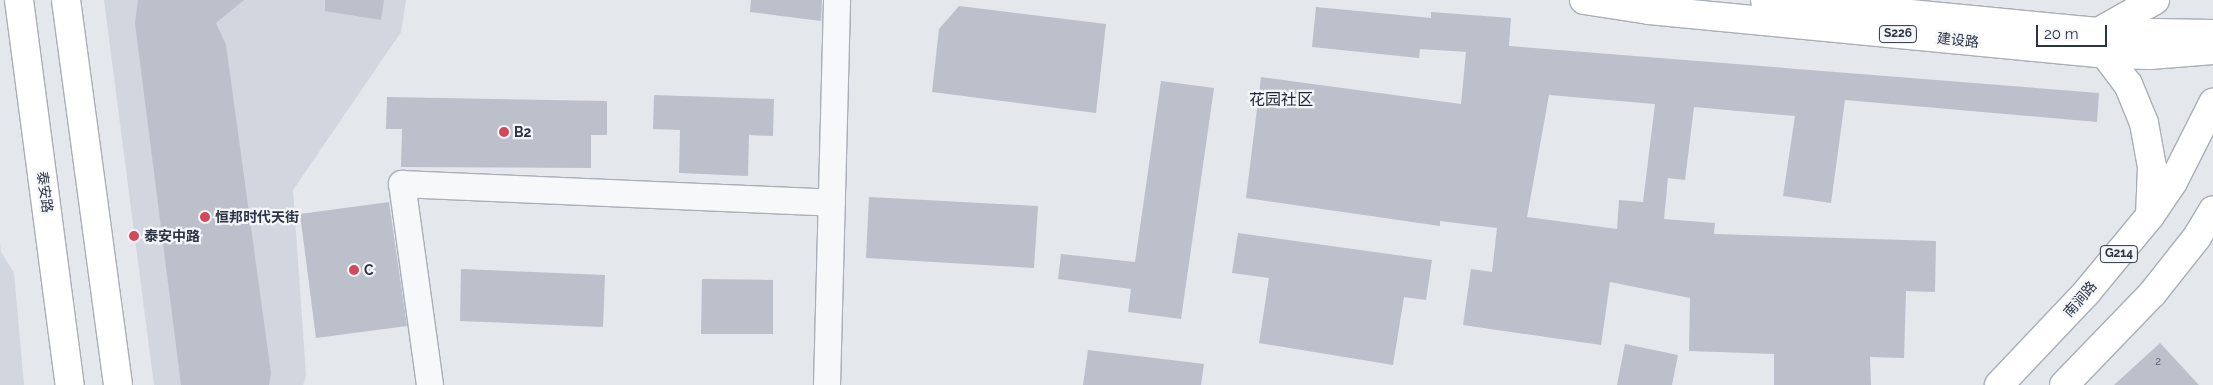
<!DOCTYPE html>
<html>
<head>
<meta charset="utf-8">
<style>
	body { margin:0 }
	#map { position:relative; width:2213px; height:385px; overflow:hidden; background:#e4e7ec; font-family:Raleway,"Noto Sans SC",sans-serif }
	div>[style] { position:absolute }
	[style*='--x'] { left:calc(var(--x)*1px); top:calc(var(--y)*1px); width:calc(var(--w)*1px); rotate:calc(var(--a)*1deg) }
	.built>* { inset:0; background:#d2d6de }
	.building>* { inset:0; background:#bbc0ca }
	.roads { filter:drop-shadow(1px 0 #a9aeb7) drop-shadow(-1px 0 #a9aeb7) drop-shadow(0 1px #a9aeb7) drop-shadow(0 -1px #a9aeb7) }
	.minor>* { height:26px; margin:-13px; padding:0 13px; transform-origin:13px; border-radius:13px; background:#f7f8fa }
	.secondary>* { height:28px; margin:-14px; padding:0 14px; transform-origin:14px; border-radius:14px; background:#fff }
	.primary>* { height:28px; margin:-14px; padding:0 14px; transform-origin:14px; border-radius:14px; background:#fff }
	.trunk>* { height:28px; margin:-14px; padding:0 14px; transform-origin:14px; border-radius:14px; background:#fff }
	.dots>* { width:14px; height:14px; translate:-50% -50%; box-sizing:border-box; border:2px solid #f4f6f9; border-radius:50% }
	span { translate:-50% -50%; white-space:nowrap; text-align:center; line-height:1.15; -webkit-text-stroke:4.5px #f4f6f9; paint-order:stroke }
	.number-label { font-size:11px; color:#4f5766 }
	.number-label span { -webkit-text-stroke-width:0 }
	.shield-label span { padding:1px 4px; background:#f4f6f9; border:1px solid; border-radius:4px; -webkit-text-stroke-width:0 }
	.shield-label { font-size:12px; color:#2b3445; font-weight:700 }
	.street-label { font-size:14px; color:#2b3445 }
	.poi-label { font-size:14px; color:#2b3445; font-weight:700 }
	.left { translate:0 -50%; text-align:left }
	.quarter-label { font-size:16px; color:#1d2536 }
	.scale { position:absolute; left:2036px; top:25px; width:71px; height:22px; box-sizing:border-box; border:2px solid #2b3445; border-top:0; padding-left:6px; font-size:15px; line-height:18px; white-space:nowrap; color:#2b3445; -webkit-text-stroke:4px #f4f6f9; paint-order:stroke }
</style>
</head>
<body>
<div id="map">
	<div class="built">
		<i style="clip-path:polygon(104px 0,406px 0,401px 32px,293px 190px,306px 376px,303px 385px,154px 385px)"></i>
		<i style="clip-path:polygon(0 243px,1px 252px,14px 273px,24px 385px,0 385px)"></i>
	</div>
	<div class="building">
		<i style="clip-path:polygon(138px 0,244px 0,216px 23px,226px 45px,271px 373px,269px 385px,181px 385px,135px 23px)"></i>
		<i style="clip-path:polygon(325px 0,384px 0,381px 20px,325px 11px)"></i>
		<i style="clip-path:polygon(751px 0,822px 0,821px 21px,750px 12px)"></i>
		<i style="clip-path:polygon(959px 6px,1106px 24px,1096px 113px,932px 92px,939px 29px)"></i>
		<i style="clip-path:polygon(evenodd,1316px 7px,1431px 18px,1431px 12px,1511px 18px,1509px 46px,2099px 93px,2097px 122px,1845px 100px,1831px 203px,1783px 196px,1795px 116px,1694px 107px,1685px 180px,1668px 178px,1664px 219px,1715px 223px,1714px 234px,1936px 241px,1935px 292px,1906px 291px,1904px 358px,1870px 357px,1871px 385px,1774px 385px,1774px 354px,1689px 351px,1690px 298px,1610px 282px,1601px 345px,1463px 325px,1471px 269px,1492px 272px,1497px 228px,1440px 221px,1440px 226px,1246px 198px,1261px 77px,1461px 104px,1466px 52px,1420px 49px,1419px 58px,1312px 47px,1316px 7px,1549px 95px,1655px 104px,1643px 202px,1619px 200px,1617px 229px,1527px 217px,1549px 95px)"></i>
		<i style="clip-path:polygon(1161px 81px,1214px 88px,1181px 319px,1128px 312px,1131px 289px,1058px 279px,1061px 254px,1135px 262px)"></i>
		<i style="clip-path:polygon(654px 95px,774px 99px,773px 136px,749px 135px,748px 176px,679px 173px,680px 130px,653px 129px)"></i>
		<i style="clip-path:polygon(387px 97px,607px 101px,607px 135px,591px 135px,591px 168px,401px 167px,402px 129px,386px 129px)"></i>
		<i style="clip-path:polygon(869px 197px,1038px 206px,1034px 268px,866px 258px)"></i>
		<i style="clip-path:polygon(389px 202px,407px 326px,316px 338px,300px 214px)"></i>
		<i style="clip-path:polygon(1238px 233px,1432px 260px,1426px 300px,1404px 297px,1393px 365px,1259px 343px,1269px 278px,1232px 273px)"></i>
		<i style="clip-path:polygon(461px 269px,605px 275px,603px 327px,460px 321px)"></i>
		<i style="clip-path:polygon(702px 279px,773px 280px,773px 334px,701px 334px)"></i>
		<i style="clip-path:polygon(2160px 343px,2199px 385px,2114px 385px)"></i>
		<i style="clip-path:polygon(1625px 344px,1678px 355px,1672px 385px,1617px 385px)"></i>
		<i style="clip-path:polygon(1088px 350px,1204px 364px,1201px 385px,1083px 385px)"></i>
	</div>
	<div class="roads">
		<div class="minor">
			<i style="--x:430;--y:385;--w:203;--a:-97.9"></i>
			<i style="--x:402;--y:184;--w:430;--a:2.5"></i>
			<i style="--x:827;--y:385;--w:385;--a:-88.5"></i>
		</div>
		<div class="secondary">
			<i style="--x:19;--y:0;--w:388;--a:82.5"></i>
			<i style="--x:66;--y:0;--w:388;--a:82.3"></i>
		</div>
		<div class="primary">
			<i style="--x:1584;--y:0;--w:66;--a:8.7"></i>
			<i style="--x:1649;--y:10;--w:458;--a:5.5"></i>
			<i style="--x:2105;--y:54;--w:45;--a:1.3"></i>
			<i style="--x:2150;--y:55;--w:63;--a:-4.5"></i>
			<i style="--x:1765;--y:0;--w:334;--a:5.5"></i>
			<i style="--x:2097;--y:32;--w:116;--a:1"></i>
			<i style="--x:2102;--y:30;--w:61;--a:-29.5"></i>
			<i style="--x:2105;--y:54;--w:38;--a:53"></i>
			<i style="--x:2128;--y:84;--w:42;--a:67.7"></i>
			<i style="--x:2144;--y:123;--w:45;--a:79.7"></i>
			<i style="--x:2152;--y:167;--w:49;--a:92.3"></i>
		</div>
		<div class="trunk">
			<i style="--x:1999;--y:385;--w:127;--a:-46.6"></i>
			<i style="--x:2086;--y:293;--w:100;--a:-50.3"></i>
			<i style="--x:2150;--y:216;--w:41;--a:-55.9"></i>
			<i style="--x:2173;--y:182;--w:89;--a:-63.1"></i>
			<i style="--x:2064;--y:385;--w:127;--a:-46"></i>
			<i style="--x:2152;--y:294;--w:73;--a:-51.7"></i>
			<i style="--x:2197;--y:237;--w:31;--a:-59"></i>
		</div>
	</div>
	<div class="dots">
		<i style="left:504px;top:132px;background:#d1495b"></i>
		<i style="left:205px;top:217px;background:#d1495b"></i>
		<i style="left:134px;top:236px;background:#d1495b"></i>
		<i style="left:354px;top:270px;background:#d1495b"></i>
	</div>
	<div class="number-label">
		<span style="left:2158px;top:362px">2</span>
	</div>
	<div class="shield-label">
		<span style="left:1898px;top:34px">S226</span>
		<span style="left:2119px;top:254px">G214</span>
	</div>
	<div class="street-label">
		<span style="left:1958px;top:40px;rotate:6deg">建设路</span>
		<span style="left:45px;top:192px;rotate:82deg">泰安路</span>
		<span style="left:2080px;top:299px;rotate:-49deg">南涧路</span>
	</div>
	<div class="poi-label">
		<span class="left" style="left:514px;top:132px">B2</span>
		<span class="left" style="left:215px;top:217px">恒邦时代天街</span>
		<span class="left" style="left:144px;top:236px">泰安中路</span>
		<span class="left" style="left:364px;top:270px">C</span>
	</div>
	<div class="quarter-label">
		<span style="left:1281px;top:100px">花园社区</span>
	</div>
	<div class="scale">20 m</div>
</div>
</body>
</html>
